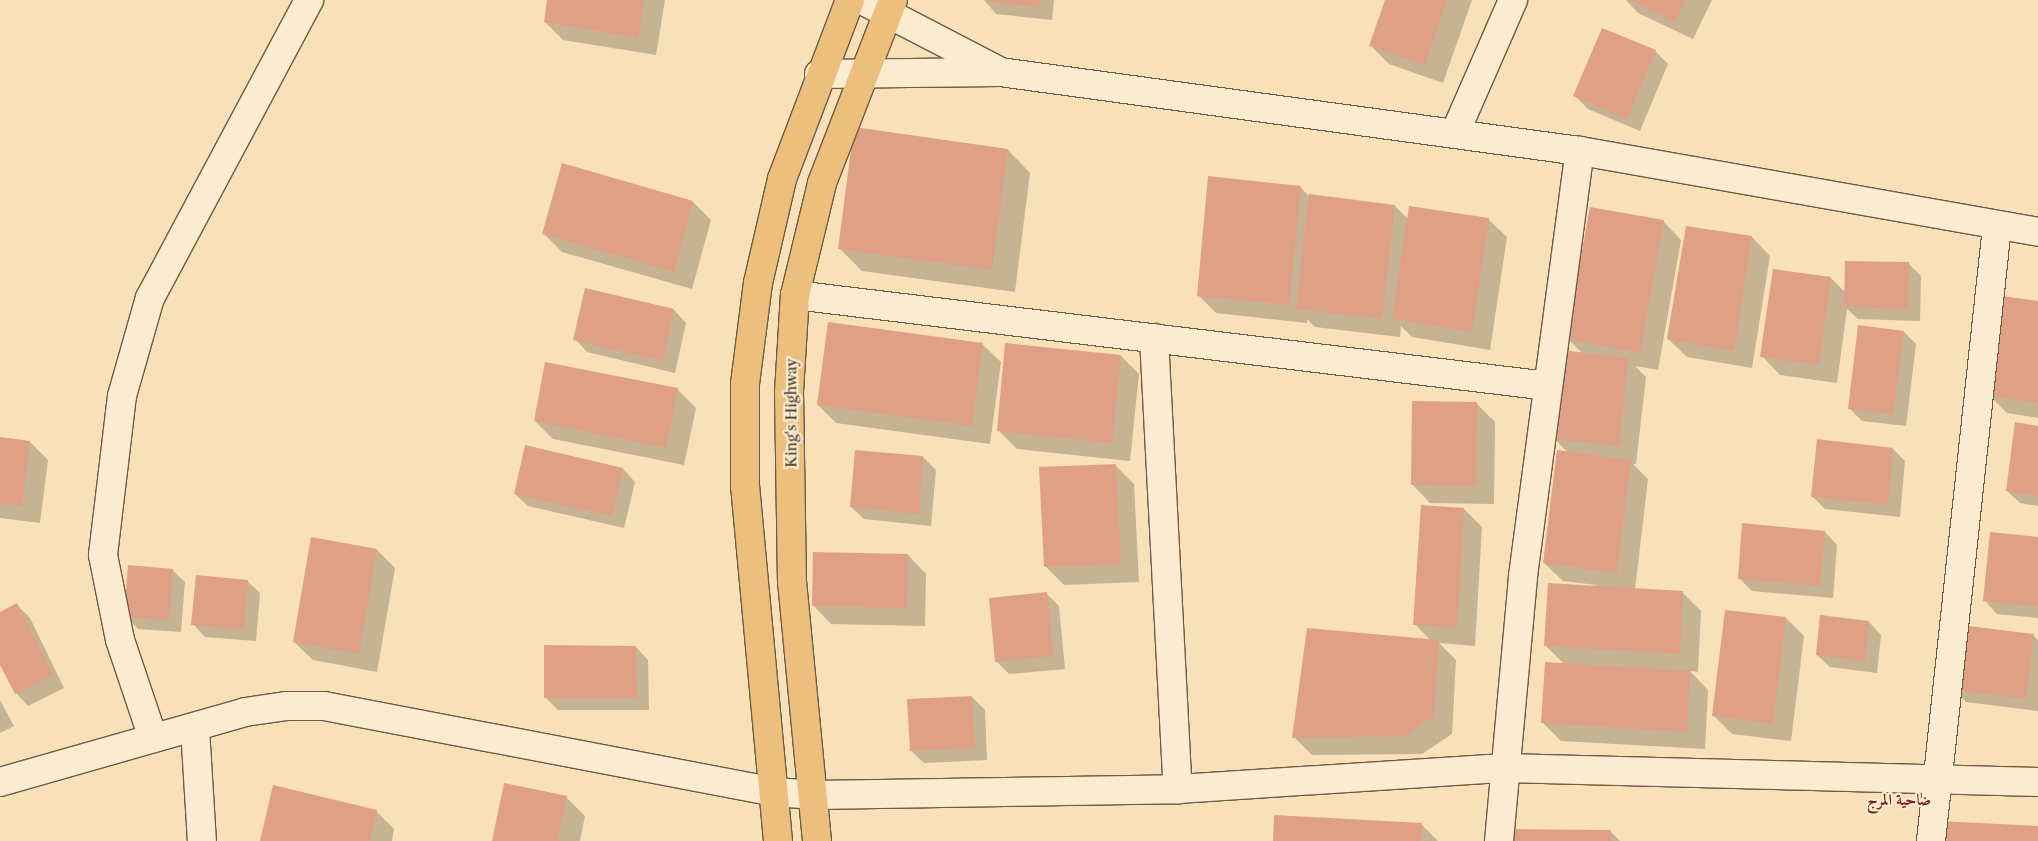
<!DOCTYPE html>
<html>
<head>
<meta charset="utf-8">
<style>
	body { margin:0 }
	#map { position:relative; width:2038px; height:841px; overflow:hidden; background:#f8e0b8; font-family:"Libre Caslon Text",Amiri,serif }
	div>[style] { position:absolute }
	[style*='--x'] { left:calc(var(--x)*1px); top:calc(var(--y)*1px); width:calc(var(--w)*1px); rotate:calc(var(--a)*1deg) }
	.shadow>* { inset:0; background:#0003 }
	.building>* { inset:0; background:#e0a086 }
	.roads { filter:drop-shadow(1px 0 #6c5b48) drop-shadow(-1px 0 #6c5b48) drop-shadow(0 1px #6c5b48) drop-shadow(0 -1px #6c5b48) }
	.street>* { height:28px; margin:-14px; padding:0 14px; transform-origin:14px; border-radius:14px; background:#faebd1 }
	.primary>* { height:28px; margin:-14px; padding:0 14px; transform-origin:14px; border-radius:14px; background:#ecc07c }
	span { translate:-50% -50%; white-space:nowrap; text-align:center; line-height:1.15; -webkit-text-stroke:4.5px #faebd1; paint-order:stroke }
	.street-label { font-size:15px; color:#3e2f23 }
	.neighbourhood-label { font-size:16px; color:#7a1f14; font-weight:700 }
</style>
</head>
<body>
<div id="map">
	<div class="shadow">
		<i style="clip-path:polygon(549px 0,665px 0,656px 55px,563px 40px,545px 22px)"></i>
		<i style="clip-path:polygon(984px 0,1054px 0,1052px 20px,996px 14px)"></i>
		<i style="clip-path:polygon(1386px 0,1472px 0,1443px 83px,1389px 64px,1370px 45px)"></i>
		<i style="clip-path:polygon(1626px 0,1712px 0,1693px 39px,1638px 13px)"></i>
		<i style="clip-path:polygon(1655px 51px,1668px 64px,1640px 131px,1588px 109px,1575px 96px)"></i>
		<i style="clip-path:polygon(1008px 150px,1030px 173px,1015px 292px,862px 271px,839px 248px)"></i>
		<i style="clip-path:polygon(1300px 187px,1310px 197px,1395px 206px,1409px 220px,1488px 219px,1507px 237px,1490px 350px,1412px 337px,1401px 326px,1400px 337px,1315px 327px,1307px 319px,1307px 323px,1216px 313px,1198px 295px)"></i>
		<i style="clip-path:polygon(693px 202px,711px 220px,692px 289px,562px 252px,544px 234px)"></i>
		<i style="clip-path:polygon(1663px 221px,1681px 240px,1658px 370px,1635px 366px,1646px 377px,1636px 464px,1633px 464px,1648px 479px,1635px 590px,1683px 593px,1701px 611px,1698px 672px,1690px 671px,1708px 690px,1705px 749px,1561px 741px,1543px 723px,1564px 664px,1546px 646px,1596px 585px,1563px 581px,1544px 563px,1568px 453px,1554px 438px,1583px 354px,1567px 338px)"></i>
		<i style="clip-path:polygon(1752px 237px,1770px 256px,1752px 368px,1687px 357px,1668px 339px)"></i>
		<i style="clip-path:polygon(1908px 263px,1921px 276px,1920px 321px,1858px 319px,1847px 309px,1837px 383px,1780px 375px,1762px 356px,1831px 278px,1846px 293px)"></i>
		<i style="clip-path:polygon(586px 290px,674px 310px,686px 323px,675px 373px,587px 352px,575px 339px)"></i>
		<i style="clip-path:polygon(2038px 302px,2038px 418px,2007px 413px,1989px 395px)"></i>
		<i style="clip-path:polygon(1904px 332px,1916px 344px,1906px 426px,1862px 421px,1849px 408px)"></i>
		<i style="clip-path:polygon(982px 344px,1001px 362px,990px 444px,836px 423px,818px 405px)"></i>
		<i style="clip-path:polygon(1121px 356px,1139px 374px,1130px 461px,1017px 449px,999px 431px)"></i>
		<i style="clip-path:polygon(677px 389px,696px 408px,684px 465px,553px 439px,535px 421px)"></i>
		<i style="clip-path:polygon(1477px 404px,1495px 422px,1494px 504px,1430px 503px,1412px 484px)"></i>
		<i style="clip-path:polygon(2038px 427px,2038px 506px,2020px 503px,2007px 491px)"></i>
		<i style="clip-path:polygon(0 438px,30px 442px,48px 460px,40px 523px,0 518px)"></i>
		<i style="clip-path:polygon(1893px 449px,1905px 461px,1900px 517px,1825px 509px,1812px 496px)"></i>
		<i style="clip-path:polygon(923px 457px,936px 470px,931px 526px,864px 519px,851px 507px)"></i>
		<i style="clip-path:polygon(1115px 465px,1134px 484px,1139px 582px,1064px 585px,1046px 567px)"></i>
		<i style="clip-path:polygon(623px 469px,635px 482px,624px 528px,528px 506px,515px 494px)"></i>
		<i style="clip-path:polygon(1464px 509px,1482px 527px,1475px 646px,1439px 643px,1456px 660px,1452px 734px,1422px 754px,1312px 755px,1294px 737px,1431px 641px,1415px 624px)"></i>
		<i style="clip-path:polygon(1825px 532px,1837px 545px,1833px 598px,1752px 591px,1739px 578px)"></i>
		<i style="clip-path:polygon(2038px 539px,2038px 618px,1997px 614px,1985px 601px)"></i>
		<i style="clip-path:polygon(377px 550px,395px 568px,377px 672px,313px 660px,294px 642px)"></i>
		<i style="clip-path:polygon(908px 555px,926px 574px,925px 626px,831px 624px,813px 605px)"></i>
		<i style="clip-path:polygon(172px 570px,185px 582px,181px 632px,138px 629px,126px 616px)"></i>
		<i style="clip-path:polygon(247px 581px,260px 593px,256px 641px,205px 637px,193px 624px)"></i>
		<i style="clip-path:polygon(1046px 593px,1059px 606px,1065px 669px,1009px 674px,996px 661px)"></i>
		<i style="clip-path:polygon(17px 605px,30px 618px,64px 688px,28px 706px,16px 693px,0 662px,0 614px)"></i>
		<i style="clip-path:polygon(1786px 618px,1804px 636px,1791px 741px,1732px 734px,1713px 715px)"></i>
		<i style="clip-path:polygon(1869px 622px,1881px 635px,1877px 673px,1830px 667px,1817px 655px)"></i>
		<i style="clip-path:polygon(2033px 635px,2038px 640px,2038px 711px,1966px 702px,1953px 689px)"></i>
		<i style="clip-path:polygon(636px 647px,648px 660px,649px 710px,558px 710px,545px 697px)"></i>
		<i style="clip-path:polygon(972px 697px,985px 710px,987px 760px,924px 763px,911px 751px)"></i>
		<i style="clip-path:polygon(0 700px,14px 726px,0 733px)"></i>
		<i style="clip-path:polygon(505px 784px,567px 798px,585px 816px,580px 841px,493px 841px)"></i>
		<i style="clip-path:polygon(376px 811px,394px 829px,392px 841px,262px 841px)"></i>
		<i style="clip-path:polygon(1421px 824px,1438px 841px,1274px 841px)"></i>
		<i style="clip-path:polygon(1610px 831px,1620px 841px,1509px 841px)"></i>
	</div>
	<div class="building">
		<i style="clip-path:polygon(547px 0,644px 0,638px 38px,544px 22px)"></i>
		<i style="clip-path:polygon(983px 0,1040px 0,1040px 8px)"></i>
		<i style="clip-path:polygon(1385px 0,1447px 0,1425px 65px,1369px 46px)"></i>
		<i style="clip-path:polygon(1630px 0,1685px 0,1675px 22px)"></i>
		<i style="clip-path:polygon(1602px 28px,1656px 50px,1627px 119px,1573px 96px)"></i>
		<i style="clip-path:polygon(854px 127px,1008px 149px,992px 270px,838px 249px)"></i>
		<i style="clip-path:polygon(562px 163px,693px 201px,674px 272px,542px 234px)"></i>
		<i style="clip-path:polygon(1208px 176px,1301px 186px,1289px 305px,1197px 296px)"></i>
		<i style="clip-path:polygon(1309px 194px,1395px 205px,1382px 319px,1296px 309px)"></i>
		<i style="clip-path:polygon(1409px 206px,1489px 218px,1472px 332px,1392px 319px)"></i>
		<i style="clip-path:polygon(1590px 207px,1664px 220px,1640px 353px,1566px 339px)"></i>
		<i style="clip-path:polygon(1686px 226px,1752px 236px,1734px 351px,1667px 339px)"></i>
		<i style="clip-path:polygon(1845px 261px,1909px 262px,1908px 309px,1844px 307px)"></i>
		<i style="clip-path:polygon(1773px 269px,1831px 277px,1819px 365px,1760px 357px)"></i>
		<i style="clip-path:polygon(585px 288px,674px 309px,663px 361px,573px 340px)"></i>
		<i style="clip-path:polygon(2002px 296px,2038px 301px,2038px 403px,1988px 396px)"></i>
		<i style="clip-path:polygon(828px 322px,983px 343px,972px 426px,817px 405px)"></i>
		<i style="clip-path:polygon(1858px 325px,1904px 331px,1893px 414px,1848px 409px)"></i>
		<i style="clip-path:polygon(1005px 343px,1121px 355px,1112px 443px,997px 431px)"></i>
		<i style="clip-path:polygon(1562px 350px,1628px 358px,1619px 446px,1552px 439px)"></i>
		<i style="clip-path:polygon(545px 362px,678px 388px,666px 448px,534px 421px)"></i>
		<i style="clip-path:polygon(1412px 401px,1477px 402px,1476px 486px,1411px 485px)"></i>
		<i style="clip-path:polygon(2015px 422px,2038px 426px,2038px 496px,2006px 491px)"></i>
		<i style="clip-path:polygon(0 437px,30px 441px,22px 506px,0 503px)"></i>
		<i style="clip-path:polygon(1817px 439px,1893px 448px,1888px 505px,1811px 497px)"></i>
		<i style="clip-path:polygon(525px 445px,623px 468px,612px 516px,514px 494px)"></i>
		<i style="clip-path:polygon(855px 450px,923px 456px,919px 514px,850px 507px)"></i>
		<i style="clip-path:polygon(1557px 450px,1631px 460px,1617px 573px,1543px 563px)"></i>
		<i style="clip-path:polygon(1116px 464px,1121px 564px,1044px 567px,1039px 467px)"></i>
		<i style="clip-path:polygon(1421px 505px,1464px 508px,1457px 628px,1413px 625px)"></i>
		<i style="clip-path:polygon(1742px 523px,1825px 531px,1820px 586px,1738px 579px)"></i>
		<i style="clip-path:polygon(1990px 532px,2038px 537px,2038px 607px,1983px 601px)"></i>
		<i style="clip-path:polygon(311px 537px,377px 549px,359px 654px,293px 642px)"></i>
		<i style="clip-path:polygon(813px 552px,908px 554px,907px 608px,812px 606px)"></i>
		<i style="clip-path:polygon(128px 565px,173px 569px,169px 620px,124px 617px)"></i>
		<i style="clip-path:polygon(196px 575px,248px 580px,244px 629px,191px 625px)"></i>
		<i style="clip-path:polygon(1548px 583px,1683px 591px,1680px 654px,1544px 646px)"></i>
		<i style="clip-path:polygon(1047px 592px,1053px 656px,995px 662px,989px 598px)"></i>
		<i style="clip-path:polygon(17px 603px,53px 675px,15px 694px,0 665px,0 612px)"></i>
		<i style="clip-path:polygon(1725px 610px,1786px 617px,1773px 724px,1712px 716px)"></i>
		<i style="clip-path:polygon(1820px 615px,1869px 621px,1865px 661px,1816px 655px)"></i>
		<i style="clip-path:polygon(1960px 625px,2034px 634px,2026px 699px,1952px 690px)"></i>
		<i style="clip-path:polygon(1307px 628px,1439px 640px,1434px 716px,1404px 736px,1292px 738px)"></i>
		<i style="clip-path:polygon(544px 645px,636px 646px,637px 698px,544px 698px)"></i>
		<i style="clip-path:polygon(1545px 662px,1690px 671px,1687px 732px,1541px 723px)"></i>
		<i style="clip-path:polygon(972px 696px,975px 748px,910px 751px,907px 699px)"></i>
		<i style="clip-path:polygon(504px 783px,567px 796px,558px 841px,492px 841px)"></i>
		<i style="clip-path:polygon(273px 785px,377px 810px,370px 841px,260px 841px)"></i>
		<i style="clip-path:polygon(1274px 815px,1422px 823px,1421px 841px,1273px 841px)"></i>
		<i style="clip-path:polygon(1939px 821px,2038px 826px,2038px 841px,1938px 841px)"></i>
		<i style="clip-path:polygon(1508px 829px,1611px 830px,1611px 841px,1508px 841px)"></i>
	</div>
	<div class="roads">
		<div class="street">
			<i style="--x:862;--y:0;--w:154;--a:27.4"></i>
			<i style="--x:819;--y:74;--w:181;--a:-0.6"></i>
			<i style="--x:1000;--y:72;--w:585;--a:7.76"></i>
			<i style="--x:1580;--y:151;--w:465;--a:10"></i>
			<i style="--x:1455;--y:133;--w:145;--a:-66.4"></i>
			<i style="--x:795;--y:295;--w:758;--a:6.89"></i>
			<i style="--x:1154;--y:338;--w:452;--a:87"></i>
			<i style="--x:195;--y:728;--w:113;--a:86.5"></i>
			<i style="--x:153;--y:738;--w:103;--a:-108.6"></i>
			<i style="--x:120;--y:640;--w:87;--a:-101.3"></i>
			<i style="--x:103;--y:555;--w:160;--a:-83.2"></i>
			<i style="--x:122;--y:396;--w:102;--a:-74.1"></i>
			<i style="--x:150;--y:298;--w:338;--a:-61.9"></i>
			<i style="--x:0;--y:782;--w:255;--a:-15.9"></i>
			<i style="--x:245;--y:712;--w:41;--a:-8.3"></i>
			<i style="--x:286;--y:706;--w:38;--a:0"></i>
			<i style="--x:324;--y:706;--w:459;--a:10.8"></i>
			<i style="--x:775;--y:792;--w:40;--a:4.3"></i>
			<i style="--x:815;--y:795;--w:363;--a:-0.9"></i>
			<i style="--x:1178;--y:789;--w:327;--a:-3.7"></i>
			<i style="--x:1504;--y:768;--w:534;--a:1.5"></i>
			<i style="--x:1499;--y:841;--w:266;--a:-84.8"></i>
			<i style="--x:1523;--y:576;--w:429;--a:-82.4"></i>
			<i style="--x:1931;--y:841;--w:619;--a:-83.87"></i>
		</div>
		<div class="primary">
			<i style="--x:778;--y:841;--w:356;--a:-95.3"></i>
			<i style="--x:745;--y:487;--w:103;--a:-90"></i>
			<i style="--x:745;--y:384;--w:102;--a:-82.7"></i>
			<i style="--x:758;--y:283;--w:107;--a:-77"></i>
			<i style="--x:782;--y:179;--w:191;--a:-69.2"></i>
			<i style="--x:817;--y:841;--w:259;--a:-95.5"></i>
			<i style="--x:792;--y:583;--w:191;--a:-90.9"></i>
			<i style="--x:789;--y:392;--w:97;--a:-86.5"></i>
			<i style="--x:795;--y:295;--w:115;--a:-76.4"></i>
			<i style="--x:822;--y:183;--w:196;--a:-68.8"></i>
		</div>
	</div>
	<div class="street-label">
		<span style="left:791px;top:413px;rotate:-90deg">King's Highway</span>
	</div>
	<div class="neighbourhood-label">
		<span style="left:1899px;top:799px">ضاحية المرج</span>
	</div>
</div>
</body>
</html>
